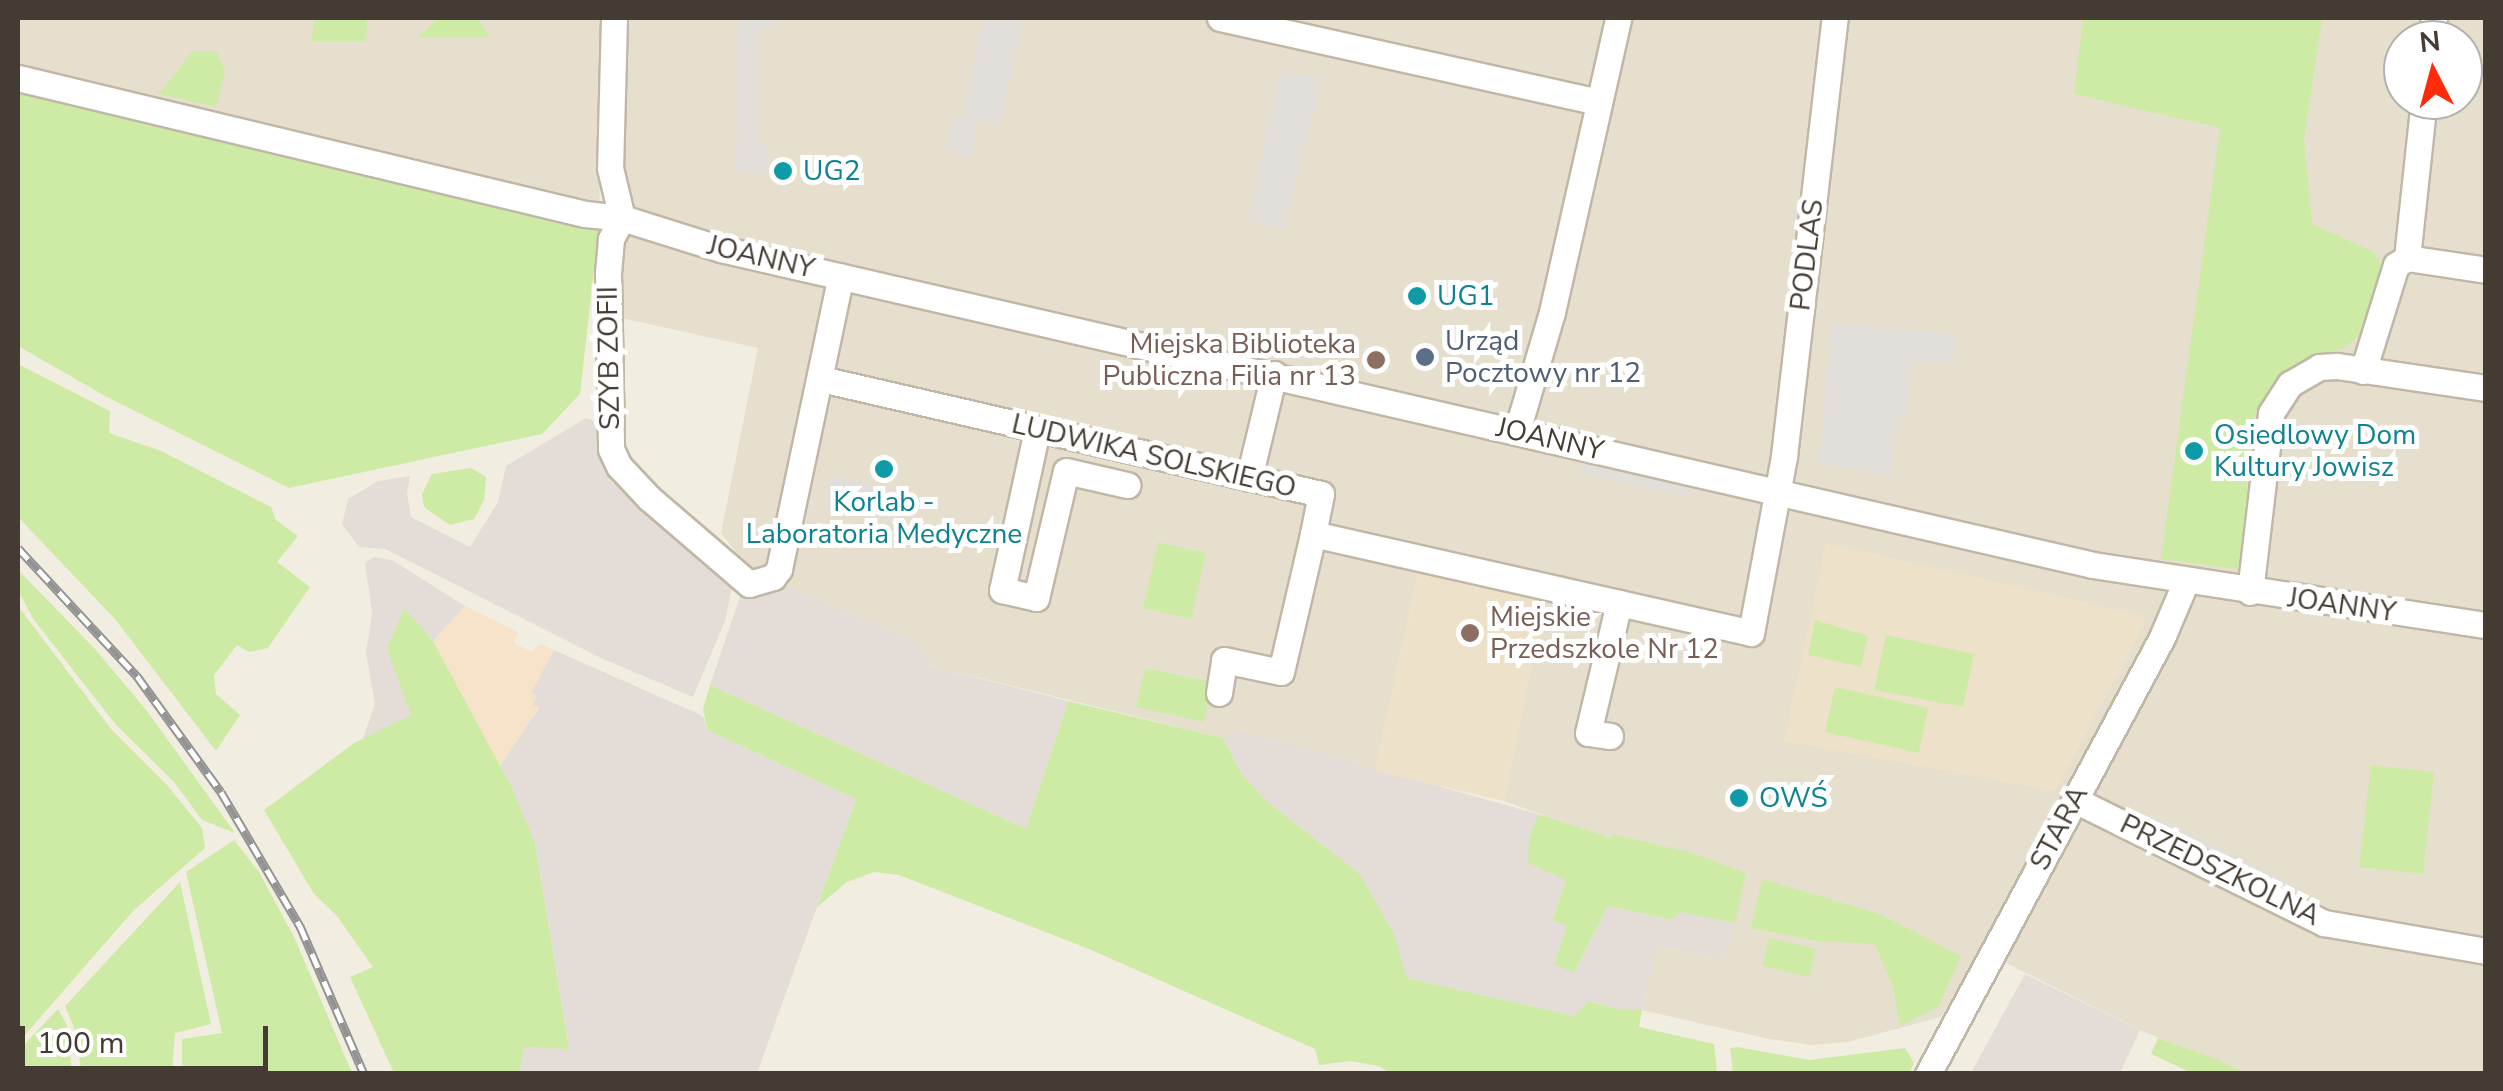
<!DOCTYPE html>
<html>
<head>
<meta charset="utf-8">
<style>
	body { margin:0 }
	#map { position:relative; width:2503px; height:1091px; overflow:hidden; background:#f2ede1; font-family:"Nunito Sans",sans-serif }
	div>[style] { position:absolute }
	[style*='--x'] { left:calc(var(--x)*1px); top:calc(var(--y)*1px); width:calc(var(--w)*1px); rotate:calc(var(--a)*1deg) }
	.residential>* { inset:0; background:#e7dfce }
	.commercial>* { inset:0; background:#f7e3c9 }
	.industrial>* { inset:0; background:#e4ddd7 }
	.education>* { inset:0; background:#ede2c9 }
	.green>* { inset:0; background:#cdeba5 }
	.parking>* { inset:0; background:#e2dfda }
	.roads { filter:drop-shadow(2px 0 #c1b7a6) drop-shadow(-2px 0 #c1b7a6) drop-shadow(0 2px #c1b7a6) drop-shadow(0 -2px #c1b7a6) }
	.minor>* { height:25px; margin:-12.5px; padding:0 12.5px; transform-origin:12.5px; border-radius:12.5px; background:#fff }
	.rail>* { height:9px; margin-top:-4.5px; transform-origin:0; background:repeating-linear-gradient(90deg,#fff 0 15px,#939393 0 30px); box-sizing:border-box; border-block:2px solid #939393 }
	.dots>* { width:28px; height:28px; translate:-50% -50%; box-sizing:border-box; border:5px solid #fff; border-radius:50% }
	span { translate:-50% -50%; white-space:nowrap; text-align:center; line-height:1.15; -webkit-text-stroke:10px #fff; paint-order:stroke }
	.culture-label { font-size:28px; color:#0d838f }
	.left { translate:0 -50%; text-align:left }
	.street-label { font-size:28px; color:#443c32 }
	.service-label { font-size:28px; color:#4e5e75 }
	.education-label { font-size:28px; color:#785e54 }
	.right { translate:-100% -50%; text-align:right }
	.frame { position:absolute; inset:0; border:20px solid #443c32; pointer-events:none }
	.north { position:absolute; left:2383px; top:20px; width:100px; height:100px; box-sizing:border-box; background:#fff; border:2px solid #b4b1ad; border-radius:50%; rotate:354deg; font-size:28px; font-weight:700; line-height:40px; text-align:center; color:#443c32 }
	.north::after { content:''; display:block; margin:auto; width:35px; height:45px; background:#ff2b0b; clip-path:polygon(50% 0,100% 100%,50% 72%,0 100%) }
	.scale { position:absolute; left:20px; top:1026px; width:248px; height:45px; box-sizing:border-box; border:5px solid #443c32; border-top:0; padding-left:12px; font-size:30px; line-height:35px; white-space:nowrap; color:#443c32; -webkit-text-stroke:8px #fff; paint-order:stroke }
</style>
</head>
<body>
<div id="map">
	<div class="residential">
		<i style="clip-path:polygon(18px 18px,603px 18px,599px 225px,18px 92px)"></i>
		<i style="clip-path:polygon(evenodd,627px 18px,2485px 18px,2485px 1073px,2244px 1073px,2140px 1030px,1980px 950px,1941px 1017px,1848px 1042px,1812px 1045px,1769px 1039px,1642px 1010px,1657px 946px,1723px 959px,1746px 874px,1587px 831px,1504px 801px,1546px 597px,1419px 568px,1375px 771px,1242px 732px,1223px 738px,931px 666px,917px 642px,752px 573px,721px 533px,758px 348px,617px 317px,627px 18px,2403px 40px,2463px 40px,2463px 100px,2403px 100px,2403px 40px)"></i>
	</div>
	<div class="commercial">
		<i style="clip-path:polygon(465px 606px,518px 632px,514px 643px,532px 652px,540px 644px,554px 650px,532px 693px,537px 696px,539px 707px,500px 766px,433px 641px)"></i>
	</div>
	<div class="industrial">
		<i style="clip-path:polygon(586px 418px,596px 422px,732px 587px,725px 621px,693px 697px,601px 658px,385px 549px,359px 547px,342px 524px,348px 499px,378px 481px,410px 476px,407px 493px,411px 517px,470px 547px,498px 502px,506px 466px)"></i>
		<i style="clip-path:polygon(374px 557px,392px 560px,465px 606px,433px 641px,404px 609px,387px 649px,412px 715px,362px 741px,375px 704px,366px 653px,372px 613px,365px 563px)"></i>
		<i style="clip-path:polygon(765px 578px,918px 642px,931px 666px,1068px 701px,1026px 829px,710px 685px,743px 588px)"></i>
		<i style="clip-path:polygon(554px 650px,703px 716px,707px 730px,856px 799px,757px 1073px,519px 1073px,523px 1047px,569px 1048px,535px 843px,500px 766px,539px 708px,533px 704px,537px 696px,531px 693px)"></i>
		<i style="clip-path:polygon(1242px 731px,1538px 814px,1529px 839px,1531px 850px,1566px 880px,1552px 919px,1568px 926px,1555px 964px,1575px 972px,1608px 906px,1671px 920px,1680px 911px,1735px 923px,1723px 960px,1658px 946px,1642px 1010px,1621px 1010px,1590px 1001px,1574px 1016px,1407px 978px,1359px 873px,1264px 799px,1242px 774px,1223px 738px)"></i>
		<i style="clip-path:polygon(2025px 974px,2140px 1030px,2120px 1073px,1971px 1073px)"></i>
	</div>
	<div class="education">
		<i style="clip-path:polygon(1826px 543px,2141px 615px,2145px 623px,2055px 791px,1784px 741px)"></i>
		<i style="clip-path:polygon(1419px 568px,1546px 597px,1504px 801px,1375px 771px)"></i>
	</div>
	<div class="green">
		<i style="clip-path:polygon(315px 18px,367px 18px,366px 41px,311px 41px)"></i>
		<i style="clip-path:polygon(438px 18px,477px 18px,490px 37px,418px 37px)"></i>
		<i style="clip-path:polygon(2083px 18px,2322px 18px,2304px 140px,2312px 224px,2374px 252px,2382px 267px,2360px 335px,2344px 348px,2306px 358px,2284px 374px,2249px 423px,2245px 550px,2237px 569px,2161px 559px,2220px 128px,2074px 94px)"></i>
		<i style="clip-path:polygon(193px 51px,216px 51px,225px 71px,216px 107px,159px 94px)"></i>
		<i style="clip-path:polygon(18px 92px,599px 225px,580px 394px,542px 434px,289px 488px,107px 397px,18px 346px)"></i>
		<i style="clip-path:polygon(18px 364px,110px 411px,109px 433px,161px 451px,271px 507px,276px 520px,298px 536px,277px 562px,310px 587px,268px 648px,249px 652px,237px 645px,214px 675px,216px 694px,240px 715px,216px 751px,115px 619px,18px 517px)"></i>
		<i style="clip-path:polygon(471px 468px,486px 477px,484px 500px,474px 519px,450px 525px,424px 507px,422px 494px,432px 474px)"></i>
		<i style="clip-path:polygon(1158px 542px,1206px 553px,1191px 619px,1143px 608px)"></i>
		<i style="clip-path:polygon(18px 570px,95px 649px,147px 711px,235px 833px,202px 820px,174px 782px,116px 725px,34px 620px,18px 591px)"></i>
		<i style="clip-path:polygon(18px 606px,111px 729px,167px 785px,202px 828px,205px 848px,133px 911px,18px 1043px)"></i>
		<i style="clip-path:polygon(404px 608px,433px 641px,512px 788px,535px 843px,569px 1049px,524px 1047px,519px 1073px,394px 1073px,350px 977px,373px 967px,337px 916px,314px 894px,264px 810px,354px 743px,411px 715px,387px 649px)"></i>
		<i style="clip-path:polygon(1815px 620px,1868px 636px,1861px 667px,1808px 655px)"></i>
		<i style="clip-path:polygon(1886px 635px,1974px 654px,1963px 707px,1874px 690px)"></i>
		<i style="clip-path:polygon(1145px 668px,1212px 682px,1204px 722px,1136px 707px)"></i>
		<i style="clip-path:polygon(710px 685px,1026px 829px,1068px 701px,1223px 738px,1242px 774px,1264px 799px,1359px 873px,1393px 932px,1407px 978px,1574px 1016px,1589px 1001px,1621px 1010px,1642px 1010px,1639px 1027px,1714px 1044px,1717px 1073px,1392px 1074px,1379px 1066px,1350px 1061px,1319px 1065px,1315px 1049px,1089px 949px,899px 875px,874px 872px,847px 882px,817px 907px,856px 799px,707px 730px,703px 709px)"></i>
		<i style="clip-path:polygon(1835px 687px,1928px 708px,1919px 753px,1825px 732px)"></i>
		<i style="clip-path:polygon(2371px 765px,2434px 772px,2423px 874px,2359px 867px)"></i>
		<i style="clip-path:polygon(1538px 814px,1611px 838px,1613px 834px,1689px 852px,1746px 873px,1735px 923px,1680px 912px,1672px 920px,1608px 906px,1574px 973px,1554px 964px,1567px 926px,1552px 920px,1566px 880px,1528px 863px,1529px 839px)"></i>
		<i style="clip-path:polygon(234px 840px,259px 872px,295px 939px,352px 1073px,182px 1073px,182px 1039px,222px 1033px,186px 872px)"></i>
		<i style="clip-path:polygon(1762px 879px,1880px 914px,1961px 956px,1938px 1007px,1900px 1026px,1893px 988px,1875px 944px,1817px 941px,1751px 928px)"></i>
		<i style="clip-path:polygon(180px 882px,211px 1024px,175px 1033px,172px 1073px,81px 1073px,77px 1035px,65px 1006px)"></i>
		<i style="clip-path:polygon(1769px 938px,1816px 949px,1809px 977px,1762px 966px)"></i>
		<i style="clip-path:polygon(58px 1009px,67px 1025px,72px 1073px,18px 1073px,18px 1051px)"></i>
		<i style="clip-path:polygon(2158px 1038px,2219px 1060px,2244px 1073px,2192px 1073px,2151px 1054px)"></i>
		<i style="clip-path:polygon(1738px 1047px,1809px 1060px,1905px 1048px,1914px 1063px,1909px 1073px,1733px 1073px,1730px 1048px)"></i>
	</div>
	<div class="parking">
		<i style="clip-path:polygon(739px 18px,777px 18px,776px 27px,760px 28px,758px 138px,770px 152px,765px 176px,736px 170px)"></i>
		<i style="clip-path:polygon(984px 18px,1023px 18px,1000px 125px,980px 120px,970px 157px,945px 151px,953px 118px,962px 119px)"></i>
		<i style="clip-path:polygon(1281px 70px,1322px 78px,1283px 229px,1247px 220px)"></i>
		<i style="clip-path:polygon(1832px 323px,1956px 334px,1953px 364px,1914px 360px,1905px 416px,1899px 414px,1897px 420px,1890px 476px,1819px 463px)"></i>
		<i style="clip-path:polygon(1583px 461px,1690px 485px,1688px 497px,1580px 473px)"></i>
		<i style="clip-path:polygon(831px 476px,908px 493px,901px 523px,825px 506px)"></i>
		<i style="clip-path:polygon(2157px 818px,2297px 887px,2303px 902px,2141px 822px)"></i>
	</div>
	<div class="roads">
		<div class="minor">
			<i style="--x:614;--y:18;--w:150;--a:91.5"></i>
			<i style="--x:610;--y:168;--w:51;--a:76.5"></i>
			<i style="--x:1220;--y:18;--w:388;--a:12.5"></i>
			<i style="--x:2431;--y:40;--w:22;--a:-82"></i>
			<i style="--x:18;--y:78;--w:583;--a:13.49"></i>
			<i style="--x:585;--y:214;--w:37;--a:6"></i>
			<i style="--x:622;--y:218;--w:104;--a:17.4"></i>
			<i style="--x:721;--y:249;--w:1408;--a:12.97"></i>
			<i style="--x:2093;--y:565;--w:398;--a:8.7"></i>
			<i style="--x:622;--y:218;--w:24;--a:118"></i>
			<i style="--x:611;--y:239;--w:33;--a:95"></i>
			<i style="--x:608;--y:272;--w:177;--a:89"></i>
			<i style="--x:611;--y:449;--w:19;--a:65"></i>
			<i style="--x:619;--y:466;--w:44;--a:46.8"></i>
			<i style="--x:649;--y:498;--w:132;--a:40.7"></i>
			<i style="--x:749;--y:584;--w:25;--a:-16"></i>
			<i style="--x:773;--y:577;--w:10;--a:-53"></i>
			<i style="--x:779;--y:569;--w:299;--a:-78.1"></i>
			<i style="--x:2407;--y:258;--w:80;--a:8.6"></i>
			<i style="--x:2363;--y:371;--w:111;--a:-72.7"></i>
			<i style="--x:2396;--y:265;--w:13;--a:-32"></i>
			<i style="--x:2407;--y:258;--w:159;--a:-83.9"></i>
			<i style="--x:821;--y:379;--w:513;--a:12.95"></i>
			<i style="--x:1321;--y:494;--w:41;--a:101.3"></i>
			<i style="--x:1313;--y:534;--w:449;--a:12.7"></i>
			<i style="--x:1751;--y:633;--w:180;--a:-79.4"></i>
			<i style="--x:1784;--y:456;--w:441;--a:-83.4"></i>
			<i style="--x:1037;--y:430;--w:164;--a:102.3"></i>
			<i style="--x:1002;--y:590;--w:35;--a:13"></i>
			<i style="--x:1036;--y:598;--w:130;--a:-76.7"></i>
			<i style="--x:1066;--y:471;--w:63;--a:12.9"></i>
			<i style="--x:1517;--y:431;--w:124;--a:-73.6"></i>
			<i style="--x:1552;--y:312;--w:301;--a:-77.3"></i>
			<i style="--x:1249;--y:478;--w:107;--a:-76.5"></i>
			<i style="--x:2250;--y:592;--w:180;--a:-83.3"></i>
			<i style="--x:2271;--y:413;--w:35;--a:-57"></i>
			<i style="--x:2290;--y:384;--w:34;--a:-30"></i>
			<i style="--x:2319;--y:367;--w:18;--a:-3"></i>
			<i style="--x:2337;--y:366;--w:151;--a:8.4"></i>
			<i style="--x:1219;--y:693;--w:33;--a:-81"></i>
			<i style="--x:1224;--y:660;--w:58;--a:11.9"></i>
			<i style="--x:1281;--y:672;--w:142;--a:-76.9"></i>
			<i style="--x:1610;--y:736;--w:22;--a:-172"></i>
			<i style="--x:1588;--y:733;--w:134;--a:-76.6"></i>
			<i style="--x:2075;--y:800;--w:278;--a:26.3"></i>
			<i style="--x:2324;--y:923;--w:164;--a:9.8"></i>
			<i style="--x:1928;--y:1074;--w:498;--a:-61.8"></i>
			<i style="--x:2163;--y:635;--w:59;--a:-66.9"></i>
		</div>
	</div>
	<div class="rail">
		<i style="--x:18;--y:548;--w:175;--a:47.1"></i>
		<i style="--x:137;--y:676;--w:143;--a:54.1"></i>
		<i style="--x:221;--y:792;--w:156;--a:59.5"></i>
		<i style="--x:300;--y:926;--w:161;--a:66.6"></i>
	</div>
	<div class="dots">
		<i style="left:783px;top:171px;background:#0f9aa8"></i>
		<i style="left:1417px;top:296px;background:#0f9aa8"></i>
		<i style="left:1425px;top:357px;background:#5c6f8a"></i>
		<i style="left:1376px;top:360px;background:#8d6e63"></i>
		<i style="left:2194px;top:451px;background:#0f9aa8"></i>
		<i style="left:884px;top:469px;background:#0f9aa8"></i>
		<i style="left:1470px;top:633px;background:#8d6e63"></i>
		<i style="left:1739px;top:798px;background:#0f9aa8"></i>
	</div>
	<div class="culture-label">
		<span class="left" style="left:803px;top:171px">UG2</span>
		<span class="left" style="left:1437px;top:296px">UG1</span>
		<span class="left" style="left:2214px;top:451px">Osiedlowy Dom<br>Kultury Jowisz</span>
		<span style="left:884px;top:518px">Korlab -<br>Laboratoria Medyczne</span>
		<span class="left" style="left:1759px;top:798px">OWŚ</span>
	</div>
	<div class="street-label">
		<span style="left:1807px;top:255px;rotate:-83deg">PODLAS</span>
		<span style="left:761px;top:257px;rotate:13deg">JOANNY</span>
		<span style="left:609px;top:358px;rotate:-91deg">SZYB ZOFII</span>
		<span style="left:1550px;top:439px;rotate:13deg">JOANNY</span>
		<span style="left:1154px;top:456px;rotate:13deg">LUDWIKA SOLSKIEGO</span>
		<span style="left:2342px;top:605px;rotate:8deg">JOANNY</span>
		<span style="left:2059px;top:828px;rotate:-62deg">STARA</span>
		<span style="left:2220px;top:870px;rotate:26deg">PRZEDSZKOLNA</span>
	</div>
	<div class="service-label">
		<span class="left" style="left:1445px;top:357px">Urząd<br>Pocztowy nr 12</span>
	</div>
	<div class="education-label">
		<span class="right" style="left:1356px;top:360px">Miejska Biblioteka<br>Publiczna Filia nr 13</span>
		<span class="left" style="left:1490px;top:633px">Miejskie<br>Przedszkole Nr 12</span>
	</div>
	<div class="frame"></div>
	<div class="north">N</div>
	<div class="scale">100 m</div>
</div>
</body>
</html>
